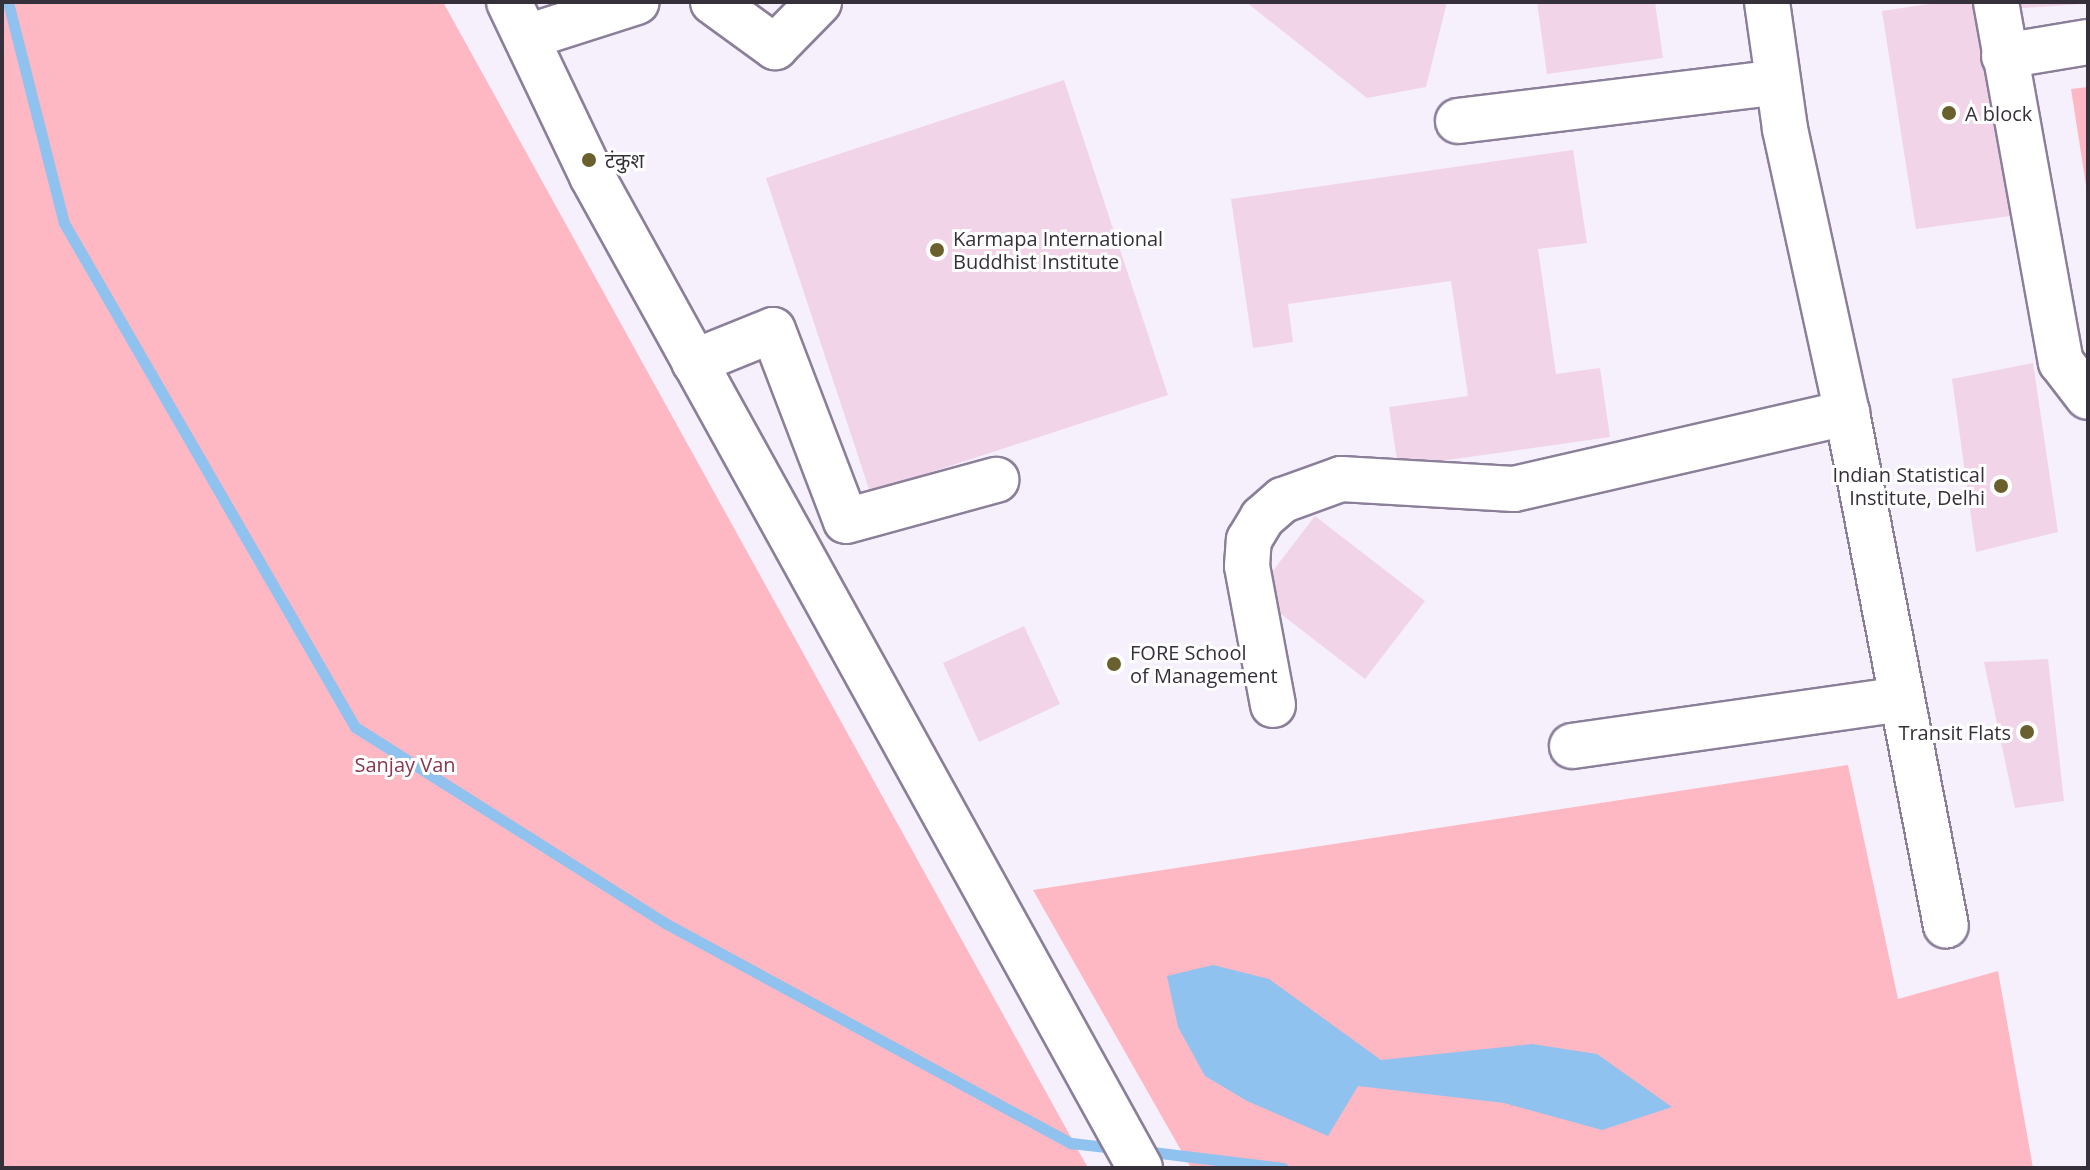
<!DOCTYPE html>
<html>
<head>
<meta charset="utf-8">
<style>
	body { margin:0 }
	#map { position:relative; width:2090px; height:1170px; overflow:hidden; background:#f6f0fc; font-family:"Open Sans","Noto Sans Devanagari",sans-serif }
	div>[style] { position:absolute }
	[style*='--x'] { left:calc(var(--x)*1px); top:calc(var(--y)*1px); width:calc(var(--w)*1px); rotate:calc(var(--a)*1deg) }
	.green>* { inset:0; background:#fdb8c4 }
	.water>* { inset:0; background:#8fc2ef }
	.stream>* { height:11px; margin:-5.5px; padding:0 5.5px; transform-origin:5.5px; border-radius:5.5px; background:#8fc2ef }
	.building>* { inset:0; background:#f1d4e8 }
	.roads { filter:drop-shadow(2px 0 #8b7f99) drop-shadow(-2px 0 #8b7f99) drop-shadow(0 2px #8b7f99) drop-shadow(0 -2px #8b7f99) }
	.minor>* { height:44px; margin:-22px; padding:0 22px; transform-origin:22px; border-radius:22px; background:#fff }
	.dots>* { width:22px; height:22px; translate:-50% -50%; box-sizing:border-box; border:4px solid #fff; border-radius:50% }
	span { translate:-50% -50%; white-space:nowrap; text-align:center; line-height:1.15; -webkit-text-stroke:6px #fff; paint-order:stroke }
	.poi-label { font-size:20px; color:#36303b }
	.left { translate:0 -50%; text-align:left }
	.right { translate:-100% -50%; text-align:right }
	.park-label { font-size:20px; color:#89374b }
	.frame { position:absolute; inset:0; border:4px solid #36303b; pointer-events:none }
</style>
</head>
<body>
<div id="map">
	<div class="green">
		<i style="clip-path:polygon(2px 2px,443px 2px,1088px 1168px,2px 1168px)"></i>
		<i style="clip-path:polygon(2088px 87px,2088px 198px,2071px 89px)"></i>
		<i style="clip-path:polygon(1848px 765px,1898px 999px,1998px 971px,2033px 1168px,1191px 1168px,1033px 890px)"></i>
	</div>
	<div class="water">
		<i style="clip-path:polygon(1213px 965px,1269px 979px,1381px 1060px,1532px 1044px,1597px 1054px,1672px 1107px,1602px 1130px,1504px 1103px,1358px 1086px,1328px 1136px,1247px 1101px,1205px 1076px,1178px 1027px,1167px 976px)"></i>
	</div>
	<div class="stream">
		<i style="--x:8;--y:2;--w:228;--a:75.8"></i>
		<i style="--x:64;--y:223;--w:582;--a:60"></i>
		<i style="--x:355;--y:727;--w:367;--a:32.3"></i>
		<i style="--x:665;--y:923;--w:462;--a:28.5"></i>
		<i style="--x:1071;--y:1143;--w:44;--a:6.5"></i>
		<i style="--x:1144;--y:1151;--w:140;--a:7"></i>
	</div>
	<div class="building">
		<i style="clip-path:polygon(1246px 2px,1447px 2px,1426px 87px,1367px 98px)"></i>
		<i style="clip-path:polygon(1537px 2px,1655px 2px,1663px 58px,1547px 74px)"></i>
		<i style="clip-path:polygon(1942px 2px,1980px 2px,2018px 215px,1916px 229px,1882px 11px)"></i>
		<i style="clip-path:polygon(2009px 2px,2083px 2px,2083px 4px,2010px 9px)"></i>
		<i style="clip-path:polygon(1064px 80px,1168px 395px,870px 492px,766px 178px)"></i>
		<i style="clip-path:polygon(1573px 150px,1587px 243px,1538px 249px,1556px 374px,1600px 368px,1610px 437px,1398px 467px,1389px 407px,1468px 396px,1451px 281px,1288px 304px,1293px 342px,1253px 348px,1231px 199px)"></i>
		<i style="clip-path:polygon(2033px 363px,2058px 532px,1976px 552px,1952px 379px)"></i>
		<i style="clip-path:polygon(1315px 516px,1425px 601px,1365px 679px,1255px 594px)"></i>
		<i style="clip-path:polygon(1024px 626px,1060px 704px,979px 742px,943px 663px)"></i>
		<i style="clip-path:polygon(2048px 659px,2064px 801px,2015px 808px,1984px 662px)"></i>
	</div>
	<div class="roads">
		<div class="minor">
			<i style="--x:509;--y:2;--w:193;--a:64.5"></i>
			<i style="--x:592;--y:176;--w:1133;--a:61.08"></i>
			<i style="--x:713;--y:2;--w:77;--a:36"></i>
			<i style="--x:775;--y:47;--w:63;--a:-45.6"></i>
			<i style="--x:1767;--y:2;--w:128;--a:81.9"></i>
			<i style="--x:1785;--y:129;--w:291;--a:77.7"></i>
			<i style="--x:1847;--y:413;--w:522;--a:79.08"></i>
			<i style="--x:1996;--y:2;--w:366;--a:79.8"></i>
			<i style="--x:2061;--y:362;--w:44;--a:52.4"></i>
			<i style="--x:527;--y:37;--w:115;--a:-17.7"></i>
			<i style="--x:2004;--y:56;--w:85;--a:-9.5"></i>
			<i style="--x:1458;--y:121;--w:322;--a:-6.9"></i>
			<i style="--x:694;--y:362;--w:85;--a:-22.1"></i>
			<i style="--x:773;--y:330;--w:204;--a:69.1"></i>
			<i style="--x:846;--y:521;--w:156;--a:-15.3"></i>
			<i style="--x:1273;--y:705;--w:141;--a:-100.6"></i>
			<i style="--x:1247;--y:566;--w:26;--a:-86"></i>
			<i style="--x:1249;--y:540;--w:26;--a:-59"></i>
			<i style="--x:1262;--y:518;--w:28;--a:-41"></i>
			<i style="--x:1283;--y:500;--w:62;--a:-19.9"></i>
			<i style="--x:1341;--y:479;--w:173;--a:3.3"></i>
			<i style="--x:1514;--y:489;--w:342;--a:-12.9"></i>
			<i style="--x:1572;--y:746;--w:333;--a:-8.1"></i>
		</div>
	</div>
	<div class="dots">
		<i style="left:1949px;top:113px;background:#6a602d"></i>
		<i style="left:589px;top:160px;background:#6a602d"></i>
		<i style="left:937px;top:250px;background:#6a602d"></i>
		<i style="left:2001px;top:486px;background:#6a602d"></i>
		<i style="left:1114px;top:664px;background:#6a602d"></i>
		<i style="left:2027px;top:732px;background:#6a602d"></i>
	</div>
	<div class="poi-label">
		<span class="left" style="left:1965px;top:113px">A block</span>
		<span class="left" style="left:605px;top:160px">टंकुश</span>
		<span class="left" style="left:953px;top:250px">Karmapa International<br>Buddhist Institute</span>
		<span class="right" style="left:1985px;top:486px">Indian Statistical<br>Institute, Delhi</span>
		<span class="left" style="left:1130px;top:664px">FORE School<br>of Management</span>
		<span class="right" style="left:2011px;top:732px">Transit Flats</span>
	</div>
	<div class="park-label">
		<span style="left:405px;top:764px">Sanjay Van</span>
	</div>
	<div class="frame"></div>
</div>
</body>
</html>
